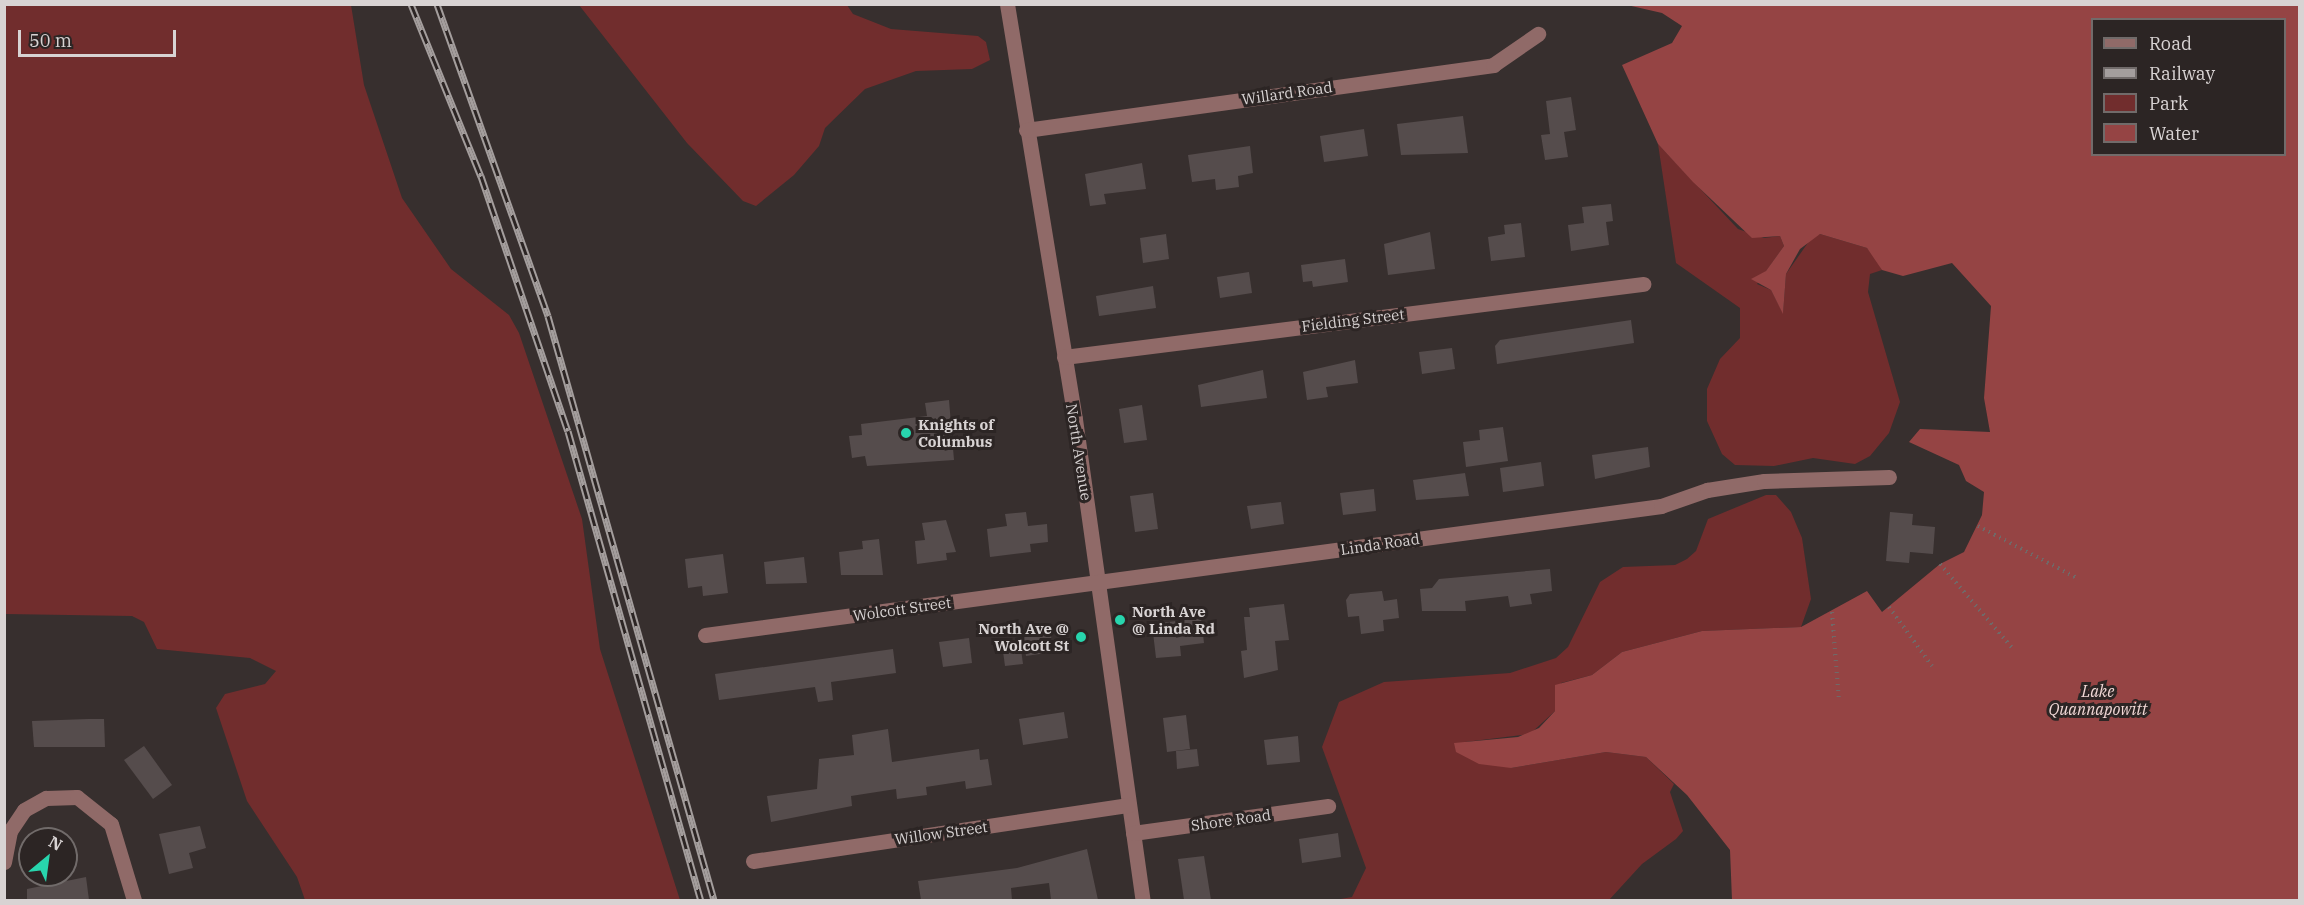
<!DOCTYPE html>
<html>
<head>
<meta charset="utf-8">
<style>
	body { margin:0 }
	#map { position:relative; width:2304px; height:905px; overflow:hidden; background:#372f2e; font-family:"IBM Plex Serif",serif }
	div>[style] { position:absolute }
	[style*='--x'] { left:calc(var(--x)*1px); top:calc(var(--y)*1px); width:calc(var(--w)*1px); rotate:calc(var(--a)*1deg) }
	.green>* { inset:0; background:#712d2d }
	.water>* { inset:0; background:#954444 }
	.building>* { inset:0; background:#554c4c }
	.path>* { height:4px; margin-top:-2px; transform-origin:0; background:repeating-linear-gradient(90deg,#706968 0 1.5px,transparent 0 6px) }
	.minor>* { height:15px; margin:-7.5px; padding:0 7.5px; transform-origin:7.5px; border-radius:7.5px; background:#906a68 }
	.rail>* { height:7px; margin-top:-3.5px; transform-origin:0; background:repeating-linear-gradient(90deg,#2c2524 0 14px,#a49e9d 0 28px); box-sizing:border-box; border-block:2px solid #a49e9d }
	.dots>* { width:16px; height:16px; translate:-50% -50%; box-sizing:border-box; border:3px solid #2c2524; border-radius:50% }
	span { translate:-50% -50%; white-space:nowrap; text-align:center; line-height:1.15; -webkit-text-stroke:6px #2c2524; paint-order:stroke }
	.street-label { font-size:15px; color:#d8d3d3 }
	.poi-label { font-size:15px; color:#d8d3d3; font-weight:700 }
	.left { translate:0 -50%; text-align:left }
	.right { translate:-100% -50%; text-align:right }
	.water-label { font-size:16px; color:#f2d9d7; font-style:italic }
	.frame { position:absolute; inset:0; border:6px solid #d8d3d3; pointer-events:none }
	.legend { position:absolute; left:2091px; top:18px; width:195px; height:138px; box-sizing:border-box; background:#2c2524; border:2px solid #716b6a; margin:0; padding:8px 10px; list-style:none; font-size:18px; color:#d8d3d3 }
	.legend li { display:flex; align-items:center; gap:12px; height:30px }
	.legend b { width:30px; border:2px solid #716b6a }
	.north { position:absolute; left:18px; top:827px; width:60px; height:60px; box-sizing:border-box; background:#2c2524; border:2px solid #716b6a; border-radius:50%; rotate:29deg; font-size:16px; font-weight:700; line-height:24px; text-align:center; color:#d8d3d3 }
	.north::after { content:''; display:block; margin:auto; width:21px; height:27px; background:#28d5ad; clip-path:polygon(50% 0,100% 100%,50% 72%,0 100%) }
	.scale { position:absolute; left:18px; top:30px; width:158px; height:27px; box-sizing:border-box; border:3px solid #d8d3d3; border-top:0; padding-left:8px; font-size:18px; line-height:21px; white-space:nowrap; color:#d8d3d3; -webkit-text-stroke:4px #2c2524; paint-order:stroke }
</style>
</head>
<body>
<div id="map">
	<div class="green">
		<i style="clip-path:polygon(4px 5px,351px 5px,364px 85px,402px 198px,451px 269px,509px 315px,519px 333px,582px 519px,600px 649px,680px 900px,305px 900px,297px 877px,247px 801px,216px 708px,225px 694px,265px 684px,276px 671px,250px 658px,157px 649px,144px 622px,132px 616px,5px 614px)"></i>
		<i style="clip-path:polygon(579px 5px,847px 5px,853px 14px,891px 29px,978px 36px,986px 42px,990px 60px,972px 69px,916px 71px,865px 89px,825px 128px,819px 146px,794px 175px,756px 206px,743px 201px,687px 143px)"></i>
		<i style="clip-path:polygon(1658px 144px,1738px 229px,1764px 238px,1780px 236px,1784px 246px,1757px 284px,1771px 290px,1783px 313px,1786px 274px,1812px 237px,1820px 234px,1867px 248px,1878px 261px,1882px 270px,1870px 274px,1868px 292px,1900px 402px,1889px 433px,1870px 456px,1855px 464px,1813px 458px,1774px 466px,1735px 465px,1722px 454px,1707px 421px,1707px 389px,1720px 359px,1740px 338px,1740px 308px,1676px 263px)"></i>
		<i style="clip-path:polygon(1766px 495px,1776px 495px,1791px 512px,1802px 538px,1811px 599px,1801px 627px,1702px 631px,1622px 652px,1592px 675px,1561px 683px,1555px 711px,1530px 734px,1465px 742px,1511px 768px,1606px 752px,1646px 757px,1674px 784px,1670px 792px,1683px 831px,1676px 839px,1642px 864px,1609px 900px,1335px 900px,1352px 897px,1366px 868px,1322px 747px,1339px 702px,1384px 682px,1510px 673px,1556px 658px,1568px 647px,1600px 582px,1623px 567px,1675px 565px,1687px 559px,1696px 551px,1708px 519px)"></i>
	</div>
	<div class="water">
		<i style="clip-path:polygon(evenodd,1627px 5px,2299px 5px,2299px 900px,1732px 900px,1730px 850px,1687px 795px,1646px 757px,1606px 752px,1511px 768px,1479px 764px,1456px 752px,1454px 743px,1518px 737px,1539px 728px,1555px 711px,1555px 685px,1592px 675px,1622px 652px,1702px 631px,1801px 627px,1867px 591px,1882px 612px,1940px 564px,1964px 552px,1982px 515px,1984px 492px,1966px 481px,1959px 465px,1909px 442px,1920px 429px,1990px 432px,1984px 398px,1991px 306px,1952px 263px,1903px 276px,1882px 270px,1867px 248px,1820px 234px,1800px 249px,1786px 274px,1783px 314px,1771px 290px,1751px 279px,1766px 271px,1784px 246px,1780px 236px,1752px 238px,1693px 182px,1658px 144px,1622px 65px,1672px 43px,1682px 26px,1662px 13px,1627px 5px,2092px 20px,2284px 20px,2284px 154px,2092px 154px,2092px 20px)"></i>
	</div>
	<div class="building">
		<i style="clip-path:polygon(1571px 97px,1576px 130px,1564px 132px,1568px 157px,1545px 160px,1541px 135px,1550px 134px,1546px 101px)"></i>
		<i style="clip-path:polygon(1463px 116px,1468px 153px,1401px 155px,1397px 124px)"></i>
		<i style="clip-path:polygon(1364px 129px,1368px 156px,1324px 162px,1320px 136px)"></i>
		<i style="clip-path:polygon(1250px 146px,1253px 173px,1238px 176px,1239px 187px,1216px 190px,1215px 179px,1192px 182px,1188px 155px)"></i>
		<i style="clip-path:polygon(1142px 163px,1146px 189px,1104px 194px,1106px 204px,1090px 206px,1085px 174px)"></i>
		<i style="clip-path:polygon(1611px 204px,1613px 221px,1606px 222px,1609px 245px,1571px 251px,1568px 225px,1584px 223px,1582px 207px)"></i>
		<i style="clip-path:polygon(1521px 223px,1525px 257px,1491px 261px,1488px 237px,1505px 234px,1504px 225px)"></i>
		<i style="clip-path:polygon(1430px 232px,1435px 269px,1388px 275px,1384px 244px)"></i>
		<i style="clip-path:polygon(1166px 234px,1169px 259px,1143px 263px,1140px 238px)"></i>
		<i style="clip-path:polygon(1345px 259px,1348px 282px,1313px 287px,1312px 281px,1303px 282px,1301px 265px)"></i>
		<i style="clip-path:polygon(1249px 272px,1252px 293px,1220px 298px,1217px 277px)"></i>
		<i style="clip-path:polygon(1153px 286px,1156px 308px,1099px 316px,1096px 296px)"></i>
		<i style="clip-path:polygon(1631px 320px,1634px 343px,1497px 364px,1495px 346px,1500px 340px)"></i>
		<i style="clip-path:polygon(1452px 348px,1455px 369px,1422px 374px,1419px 352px)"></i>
		<i style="clip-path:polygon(1355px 360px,1358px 383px,1326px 387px,1328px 397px,1307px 400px,1303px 372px)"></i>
		<i style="clip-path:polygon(1263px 370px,1267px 398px,1201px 407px,1198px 385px)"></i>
		<i style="clip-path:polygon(949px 400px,954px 460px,867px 466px,865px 456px,852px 458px,849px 436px,862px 435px,861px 424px,927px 416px,925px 403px)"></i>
		<i style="clip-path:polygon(1142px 405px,1147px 440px,1124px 443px,1119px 409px)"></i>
		<i style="clip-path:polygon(1503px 427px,1508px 461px,1466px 467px,1463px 442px,1480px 440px,1479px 430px)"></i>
		<i style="clip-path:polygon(1648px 447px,1650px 467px,1595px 479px,1592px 455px)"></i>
		<i style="clip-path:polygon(1541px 462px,1544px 486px,1503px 492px,1500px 468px)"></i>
		<i style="clip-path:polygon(1465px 473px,1469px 496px,1416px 500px,1413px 480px)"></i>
		<i style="clip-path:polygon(1374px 489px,1376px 511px,1343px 515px,1340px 493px)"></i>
		<i style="clip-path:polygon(1153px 493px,1158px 529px,1135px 532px,1130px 496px)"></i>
		<i style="clip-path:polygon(1281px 502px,1284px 524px,1251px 529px,1247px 506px)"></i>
		<i style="clip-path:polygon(1026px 512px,1028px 526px,1047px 524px,1048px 542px,1030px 544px,1031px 552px,990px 557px,987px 529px,1007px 526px,1005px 514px)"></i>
		<i style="clip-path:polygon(1890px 512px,1913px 514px,1912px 525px,1935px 527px,1933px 554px,1910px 552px,1909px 563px,1886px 561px)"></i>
		<i style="clip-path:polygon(946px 520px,956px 552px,946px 553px,947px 560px,917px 564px,915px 541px,925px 540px,922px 523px)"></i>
		<i style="clip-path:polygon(879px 539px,883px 575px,841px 575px,839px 552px,863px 549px,862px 541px)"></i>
		<i style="clip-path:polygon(723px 554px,728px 593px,703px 596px,702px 586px,688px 588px,685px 559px)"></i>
		<i style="clip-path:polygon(804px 557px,807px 583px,766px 584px,764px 562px)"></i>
		<i style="clip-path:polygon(1550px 569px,1552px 591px,1530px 594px,1532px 604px,1510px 607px,1508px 596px,1465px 601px,1466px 611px,1422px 611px,1420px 589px,1432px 588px,1439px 579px)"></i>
		<i style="clip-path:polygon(1382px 591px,1384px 601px,1397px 599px,1399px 618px,1383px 620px,1384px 631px,1361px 634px,1359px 616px,1348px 617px,1346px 600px,1350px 594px)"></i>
		<i style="clip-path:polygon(1284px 604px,1289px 640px,1275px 641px,1278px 670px,1244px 678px,1241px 651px,1247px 650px,1244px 617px,1250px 617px,1249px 608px)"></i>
		<i style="clip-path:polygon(1201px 618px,1204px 643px,1180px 646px,1181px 656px,1156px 658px,1152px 624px)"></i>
		<i style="clip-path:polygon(1050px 627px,1053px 652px,1026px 656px,1023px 630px)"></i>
		<i style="clip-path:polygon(969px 638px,972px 663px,943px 667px,939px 642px)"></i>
		<i style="clip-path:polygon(1020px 642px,1023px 664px,1005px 666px,1002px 644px)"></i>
		<i style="clip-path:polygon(893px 649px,896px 673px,831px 682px,833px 700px,818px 702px,815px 687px,719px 700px,715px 674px)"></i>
		<i style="clip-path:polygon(1064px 712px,1068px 738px,1023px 745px,1019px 719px)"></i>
		<i style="clip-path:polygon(1186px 715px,1190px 749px,1167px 752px,1163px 718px)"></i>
		<i style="clip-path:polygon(88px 719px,104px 719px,105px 747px,34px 747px,32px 721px)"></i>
		<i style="clip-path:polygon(888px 729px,892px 762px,979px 749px,980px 760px,988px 759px,992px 785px,966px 789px,965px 781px,926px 787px,927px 795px,897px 799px,896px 789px,851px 796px,852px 806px,771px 822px,767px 796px,817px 789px,819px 759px,854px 755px,852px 735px)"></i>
		<i style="clip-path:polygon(1298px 736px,1300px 762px,1267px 765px,1264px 740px)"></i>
		<i style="clip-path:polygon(144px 746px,172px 785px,153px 799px,124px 760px)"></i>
		<i style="clip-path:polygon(1197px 749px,1199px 766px,1177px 769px,1176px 751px)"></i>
		<i style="clip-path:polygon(200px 826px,206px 848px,189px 853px,193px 868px,169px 874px,159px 834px)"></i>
		<i style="clip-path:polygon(1338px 833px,1341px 857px,1302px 863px,1299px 839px)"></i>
		<i style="clip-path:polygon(1087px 849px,1098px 900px,1051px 900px,1049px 883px,1011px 888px,1012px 900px,921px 900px,918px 881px,1017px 868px)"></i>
		<i style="clip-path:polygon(1204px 856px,1211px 900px,1184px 900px,1178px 859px)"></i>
		<i style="clip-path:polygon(86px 877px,89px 900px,27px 900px,27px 889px)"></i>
	</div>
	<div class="path">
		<i style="--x:1978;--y:526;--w:110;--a:27.7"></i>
		<i style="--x:1940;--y:564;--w:112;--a:49.3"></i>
		<i style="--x:1889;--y:607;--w:73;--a:53.9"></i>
		<i style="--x:1832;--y:612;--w:89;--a:85.5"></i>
	</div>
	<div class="minor">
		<i style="--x:1007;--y:4;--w:421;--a:80.7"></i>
		<i style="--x:1075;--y:419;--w:486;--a:82"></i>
		<i style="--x:1026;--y:130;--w:472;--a:-7.9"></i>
		<i style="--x:1493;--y:65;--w:55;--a:-34.6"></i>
		<i style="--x:1064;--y:357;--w:584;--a:-7.19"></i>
		<i style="--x:705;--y:635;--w:965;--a:-7.68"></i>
		<i style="--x:1661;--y:506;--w:49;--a:-19.2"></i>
		<i style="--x:1707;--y:490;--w:58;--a:-9"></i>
		<i style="--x:1764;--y:481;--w:125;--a:-1.8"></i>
		<i style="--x:1133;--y:833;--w:197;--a:-7.9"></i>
		<i style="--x:753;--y:861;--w:380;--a:-8.5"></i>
		<i style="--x:4;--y:862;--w:32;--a:-79"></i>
		<i style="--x:10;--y:831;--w:25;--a:-56"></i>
		<i style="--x:24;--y:810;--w:25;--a:-29"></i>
		<i style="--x:46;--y:798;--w:31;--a:-2"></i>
		<i style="--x:77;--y:797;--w:43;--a:38.5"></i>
		<i style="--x:111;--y:824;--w:79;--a:73.2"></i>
	</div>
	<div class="rail">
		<i style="--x:411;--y:4;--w:186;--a:67.9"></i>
		<i style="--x:481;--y:176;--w:269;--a:71.2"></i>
		<i style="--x:568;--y:431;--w:487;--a:74.2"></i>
		<i style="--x:437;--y:4;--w:331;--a:70.4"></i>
		<i style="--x:548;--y:316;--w:607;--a:74.13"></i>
	</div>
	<div class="dots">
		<i style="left:906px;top:433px;background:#28d5ad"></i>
		<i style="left:1120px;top:620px;background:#28d5ad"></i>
		<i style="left:1081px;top:637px;background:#28d5ad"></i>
	</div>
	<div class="street-label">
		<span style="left:1287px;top:93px;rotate:-8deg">Willard Road</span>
		<span style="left:1353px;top:320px;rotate:-7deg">Fielding Street</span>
		<span style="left:1079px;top:452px;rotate:81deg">North Avenue</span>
		<span style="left:1380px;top:544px;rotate:-8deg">Linda Road</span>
		<span style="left:902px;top:609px;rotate:-8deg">Wolcott Street</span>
		<span style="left:1231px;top:820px;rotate:-8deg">Shore Road</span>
		<span style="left:941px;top:833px;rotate:-8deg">Willow Street</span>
	</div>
	<div class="poi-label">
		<span class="left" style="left:918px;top:433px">Knights of<br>Columbus</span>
		<span class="left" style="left:1132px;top:620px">North Ave<br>@ Linda Rd</span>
		<span class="right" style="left:1069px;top:637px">North Ave @<br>Wolcott St</span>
	</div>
	<div class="water-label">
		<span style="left:2098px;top:700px">Lake<br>Quannapowitt</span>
	</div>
	<div class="frame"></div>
	<ul class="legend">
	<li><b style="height:8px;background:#906a68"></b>Road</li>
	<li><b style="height:8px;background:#a49e9d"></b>Railway</li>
	<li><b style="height:16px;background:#712d2d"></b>Park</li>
	<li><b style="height:16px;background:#954444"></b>Water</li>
	</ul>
	<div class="north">N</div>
	<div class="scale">50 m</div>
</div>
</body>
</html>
